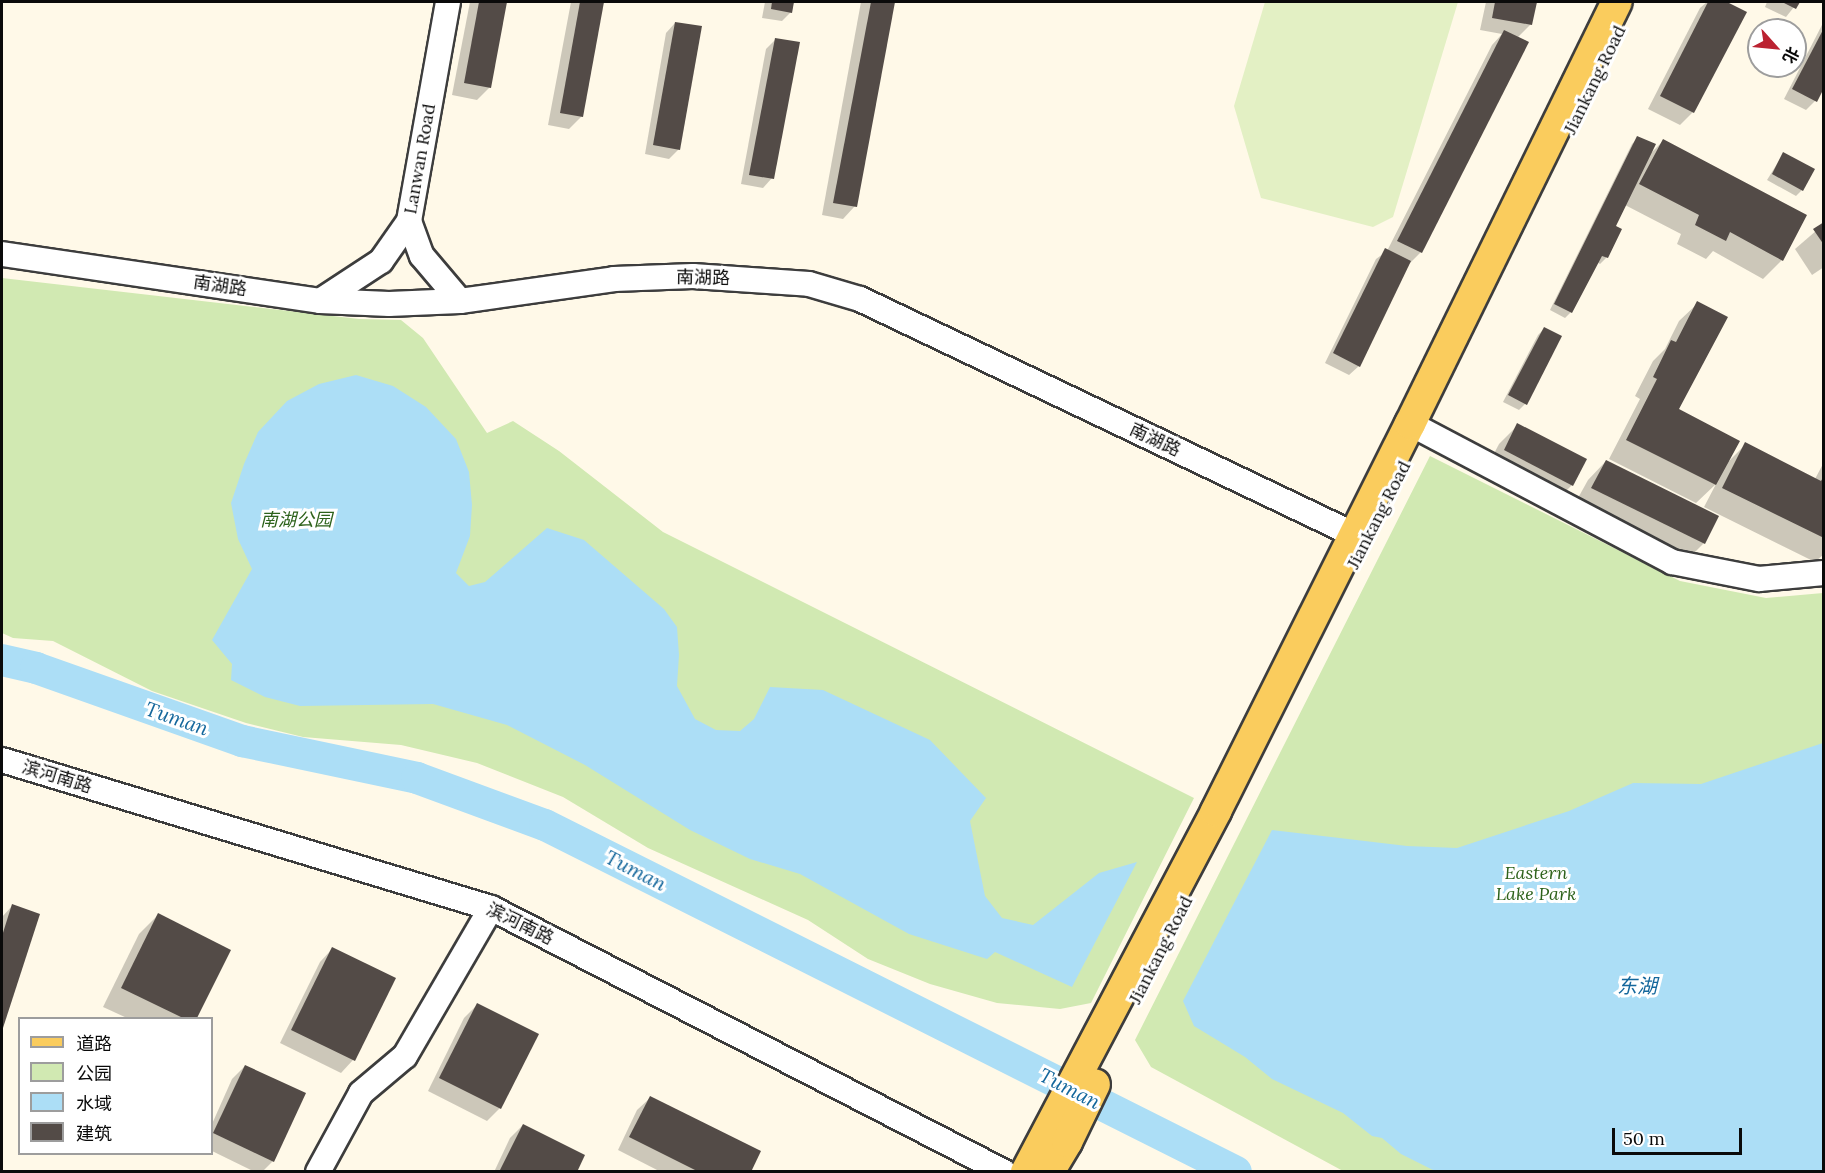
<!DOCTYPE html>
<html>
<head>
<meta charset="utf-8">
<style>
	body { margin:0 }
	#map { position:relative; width:1825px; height:1173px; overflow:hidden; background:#fff9e8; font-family:Lora,"Noto Sans SC",serif }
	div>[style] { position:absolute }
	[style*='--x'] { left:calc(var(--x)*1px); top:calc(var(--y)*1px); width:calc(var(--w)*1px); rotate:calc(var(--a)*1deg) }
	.green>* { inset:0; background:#d1e9b2 }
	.pitch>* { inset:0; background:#e3f0c4 }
	.water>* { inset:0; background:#acdef6 }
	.shadow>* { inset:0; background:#0003 }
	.river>* { height:32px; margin:-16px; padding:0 16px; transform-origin:16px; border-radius:16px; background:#acdef6 }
	.building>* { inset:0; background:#534b47 }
	.roads { filter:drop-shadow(2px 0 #3d3d3d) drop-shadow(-2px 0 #3d3d3d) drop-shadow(0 2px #3d3d3d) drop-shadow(0 -2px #3d3d3d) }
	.minor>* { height:24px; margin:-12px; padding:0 12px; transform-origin:12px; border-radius:12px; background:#fff }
	.major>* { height:30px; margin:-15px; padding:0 15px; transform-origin:15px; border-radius:15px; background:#facc5d }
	span { translate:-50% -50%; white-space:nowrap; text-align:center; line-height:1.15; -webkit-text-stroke:6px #fff; paint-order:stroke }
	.street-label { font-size:18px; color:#0a0a0a }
	.park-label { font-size:18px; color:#2d621b; font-style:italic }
	.water-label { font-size:20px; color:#14679c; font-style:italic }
	.frame { position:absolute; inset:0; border:3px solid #0a0a0a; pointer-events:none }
	.legend { position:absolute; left:18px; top:1017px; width:195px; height:138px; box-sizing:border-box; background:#fff; border:2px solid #9d9d9d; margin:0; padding:8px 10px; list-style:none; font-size:18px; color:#0a0a0a }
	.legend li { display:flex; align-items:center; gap:12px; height:30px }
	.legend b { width:30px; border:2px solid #9d9d9d }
	.north { position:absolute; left:1747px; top:18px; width:60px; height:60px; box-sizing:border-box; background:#fff; border:2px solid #9d9d9d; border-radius:50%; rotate:117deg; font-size:16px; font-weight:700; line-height:24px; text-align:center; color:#0a0a0a }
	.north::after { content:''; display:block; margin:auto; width:21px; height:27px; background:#bb2231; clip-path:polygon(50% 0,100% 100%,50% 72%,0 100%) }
	.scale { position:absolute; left:1612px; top:1128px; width:130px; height:27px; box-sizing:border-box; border:3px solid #0a0a0a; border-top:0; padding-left:8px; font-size:18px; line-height:21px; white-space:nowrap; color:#0a0a0a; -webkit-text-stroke:4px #fff; paint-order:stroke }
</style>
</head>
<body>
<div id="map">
	<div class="green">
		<i style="clip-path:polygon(2px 278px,359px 319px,401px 320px,423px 338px,487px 433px,513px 421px,559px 451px,663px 532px,1194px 798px,1091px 1003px,1060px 1009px,997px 1003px,930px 984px,868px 959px,808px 920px,648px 848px,563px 797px,477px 763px,401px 745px,303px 737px,246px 723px,152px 691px,53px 641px,13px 638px,2px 633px)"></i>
		<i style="clip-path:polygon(1430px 456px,1680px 581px,1766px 598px,1823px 593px,1823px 1171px,1343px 1171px,1151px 1067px,1135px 1040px)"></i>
	</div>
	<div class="pitch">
		<i style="clip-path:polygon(1265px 2px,1458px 2px,1393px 217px,1373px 227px,1261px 198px,1234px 106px)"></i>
	</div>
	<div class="water">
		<i style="clip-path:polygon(356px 375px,393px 386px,426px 407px,456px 439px,469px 472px,472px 505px,470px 536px,456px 573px,469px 586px,485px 582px,547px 528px,584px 540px,664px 609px,677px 627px,679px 655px,677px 686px,695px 719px,716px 730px,740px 731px,754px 719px,770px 687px,823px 690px,930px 740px,986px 798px,970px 821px,985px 896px,1002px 918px,1033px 925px,1099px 873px,1137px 862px,1072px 987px,995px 952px,987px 959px,909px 934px,800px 874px,750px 859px,690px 830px,585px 765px,507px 725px,433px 704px,300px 706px,265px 697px,231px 680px,232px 664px,212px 640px,252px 569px,238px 539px,231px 503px,244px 464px,258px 432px,287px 401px,319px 384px)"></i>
		<i style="clip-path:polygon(1823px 743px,1823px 1171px,1435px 1171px,1401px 1154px,1382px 1138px,1372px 1136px,1343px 1113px,1272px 1079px,1245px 1057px,1194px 1026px,1183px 1001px,1272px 830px,1407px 846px,1457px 848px,1569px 811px,1633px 783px,1701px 784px)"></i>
	</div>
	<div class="shadow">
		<i style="clip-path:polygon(470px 2px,506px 2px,490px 87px,477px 100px,452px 95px)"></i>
		<i style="clip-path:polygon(571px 2px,603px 2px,582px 116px,569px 129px,548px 125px)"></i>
		<i style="clip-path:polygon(765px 2px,793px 2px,791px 12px,782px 21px,762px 18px)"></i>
		<i style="clip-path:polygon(861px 2px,893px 2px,855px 206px,843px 219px,822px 215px)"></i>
		<i style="clip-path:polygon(1486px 2px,1535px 2px,1531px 24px,1517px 38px,1421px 252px,1408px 265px,1359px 366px,1349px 375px,1325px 363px,1376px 259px,1387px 251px,1492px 45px,1502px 34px,1480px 30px)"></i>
		<i style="clip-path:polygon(1707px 2px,1724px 2px,1745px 13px,1693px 112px,1680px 125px,1648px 109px,1700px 8px)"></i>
		<i style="clip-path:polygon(1767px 2px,1798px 2px,1786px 17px,1765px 7px)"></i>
		<i style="clip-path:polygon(1824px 21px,1824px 85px,1815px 101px,1806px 110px,1784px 99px)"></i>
		<i style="clip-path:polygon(675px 23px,679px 149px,669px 159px,645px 154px,666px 33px)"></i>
		<i style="clip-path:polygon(776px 39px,772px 178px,763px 188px,741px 184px,766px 49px)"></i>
		<i style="clip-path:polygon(1638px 138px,1650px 154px,1663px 141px,1782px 260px,1763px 279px,1713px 251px,1706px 259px,1677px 244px,1681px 234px,1625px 205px,1614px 227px,1620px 230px,1606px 258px,1600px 264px,1597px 262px,1571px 312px,1565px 318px,1550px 310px,1632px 144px)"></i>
		<i style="clip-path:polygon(1783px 154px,1802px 190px,1796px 196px,1767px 180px)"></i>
		<i style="clip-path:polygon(1824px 224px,1824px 267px,1812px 275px,1795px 249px)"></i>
		<i style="clip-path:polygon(1698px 303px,1677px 410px,1729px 461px,1746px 444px,1815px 479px,1824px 462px,1824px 554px,1815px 562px,1704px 507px,1716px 484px,1696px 503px,1609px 459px,1640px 399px,1635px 396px,1653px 361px,1665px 349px,1679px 321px)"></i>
		<i style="clip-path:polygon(1544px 329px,1525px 404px,1519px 410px,1503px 402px,1538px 335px)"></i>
		<i style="clip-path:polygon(1518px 425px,1572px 485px,1553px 504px,1486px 469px,1499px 444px)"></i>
		<i style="clip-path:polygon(1606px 461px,1704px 543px,1685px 562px,1573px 507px,1588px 480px)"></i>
		<i style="clip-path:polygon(12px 906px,38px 915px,2px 1027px,2px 917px)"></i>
		<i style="clip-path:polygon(158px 915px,229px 950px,195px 1018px,127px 1018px,103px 1007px,139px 934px)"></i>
		<i style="clip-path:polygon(332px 949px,394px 979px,353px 1060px,341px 1073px,280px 1043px,320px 962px)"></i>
		<i style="clip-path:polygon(477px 1005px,500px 1108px,487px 1121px,428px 1091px,464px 1018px)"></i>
		<i style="clip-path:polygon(245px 1066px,273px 1161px,262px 1172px,255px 1172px,212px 1151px,212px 1124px,232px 1079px)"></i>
		<i style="clip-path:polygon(650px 1098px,749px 1172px,661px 1172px,618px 1150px,637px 1110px)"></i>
		<i style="clip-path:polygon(523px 1125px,575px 1172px,494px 1172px,510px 1138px)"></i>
	</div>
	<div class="river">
		<i style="--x:2;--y:660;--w:35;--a:13"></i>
		<i style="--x:36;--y:668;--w:219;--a:19.5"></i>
		<i style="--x:242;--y:741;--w:179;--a:11.9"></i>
		<i style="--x:417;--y:778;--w:136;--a:20.2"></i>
		<i style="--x:545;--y:825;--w:773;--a:26.66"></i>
	</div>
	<div class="building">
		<i style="clip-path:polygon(479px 2px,507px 2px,491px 88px,464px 83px)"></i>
		<i style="clip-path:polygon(580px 2px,604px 2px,583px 117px,560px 113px)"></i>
		<i style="clip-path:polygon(772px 2px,794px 2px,792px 13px,771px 9px)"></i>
		<i style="clip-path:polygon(871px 2px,895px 2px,857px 207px,833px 203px)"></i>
		<i style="clip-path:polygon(1495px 2px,1537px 2px,1532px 25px,1492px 18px)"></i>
		<i style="clip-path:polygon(1708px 2px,1727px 2px,1747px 12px,1694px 113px,1660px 96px)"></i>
		<i style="clip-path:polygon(1782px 2px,1800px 2px,1796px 9px)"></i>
		<i style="clip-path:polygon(675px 22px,702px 26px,680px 150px,653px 145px)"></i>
		<i style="clip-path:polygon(1824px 28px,1824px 88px,1817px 102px,1792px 89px)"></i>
		<i style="clip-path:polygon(1504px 30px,1529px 42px,1422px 253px,1397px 241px)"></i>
		<i style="clip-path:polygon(775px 38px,800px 42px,774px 179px,749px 175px)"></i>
		<i style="clip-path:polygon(1637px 136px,1656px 144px,1616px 226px,1622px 229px,1608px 258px,1602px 256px,1572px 313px,1554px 304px)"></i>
		<i style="clip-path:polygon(1663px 139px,1807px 215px,1783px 261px,1730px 232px,1726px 241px,1695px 225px,1699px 215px,1639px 184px)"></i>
		<i style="clip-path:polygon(1783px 152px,1815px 169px,1803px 191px,1772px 174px)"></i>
		<i style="clip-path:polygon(1824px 222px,1824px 245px,1813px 229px)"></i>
		<i style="clip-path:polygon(1385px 248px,1411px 261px,1360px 367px,1333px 353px)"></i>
		<i style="clip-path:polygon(1697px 301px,1728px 317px,1679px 409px,1740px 441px,1716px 485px,1626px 440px,1657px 379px,1653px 377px,1671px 340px,1676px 342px)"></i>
		<i style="clip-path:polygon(1544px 327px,1562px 336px,1527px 405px,1508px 395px)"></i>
		<i style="clip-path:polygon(1517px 423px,1587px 459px,1573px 486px,1504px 450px)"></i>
		<i style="clip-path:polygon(1745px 442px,1821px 481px,1824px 476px,1824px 538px,1722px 488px)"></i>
		<i style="clip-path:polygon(1606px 460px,1719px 516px,1705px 544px,1591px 488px)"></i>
		<i style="clip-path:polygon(12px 904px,40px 914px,2px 1031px,2px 936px)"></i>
		<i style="clip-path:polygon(158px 913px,231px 950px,197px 1018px,183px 1018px,121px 988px)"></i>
		<i style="clip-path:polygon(332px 947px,396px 978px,355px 1061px,291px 1030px)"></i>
		<i style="clip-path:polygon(477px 1003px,539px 1034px,501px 1109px,439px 1078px)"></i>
		<i style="clip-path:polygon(245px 1065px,306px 1093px,274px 1162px,213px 1133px)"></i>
		<i style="clip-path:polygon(650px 1096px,761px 1151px,751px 1172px,699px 1172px,629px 1137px)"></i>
		<i style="clip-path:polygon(523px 1124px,585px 1155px,577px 1172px,499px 1172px)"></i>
	</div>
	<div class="roads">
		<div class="minor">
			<i style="--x:448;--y:2;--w:222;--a:100.1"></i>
			<i style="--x:409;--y:221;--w:37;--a:70"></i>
			<i style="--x:422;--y:256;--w:59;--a:49.8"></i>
			<i style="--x:2;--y:254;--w:321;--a:8.4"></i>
			<i style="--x:320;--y:301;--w:69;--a:2.5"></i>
			<i style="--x:389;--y:304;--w:71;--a:-2.4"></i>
			<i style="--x:460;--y:301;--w:156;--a:-8.1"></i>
			<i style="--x:614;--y:279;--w:79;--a:-2.2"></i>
			<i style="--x:693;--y:276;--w:116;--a:3.9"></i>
			<i style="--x:809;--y:284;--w:53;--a:16.4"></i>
			<i style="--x:860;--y:299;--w:548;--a:25.49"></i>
			<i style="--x:320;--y:301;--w:73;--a:-33.3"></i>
			<i style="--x:381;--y:261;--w:49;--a:-55"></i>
			<i style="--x:1422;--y:430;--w:283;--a:27.8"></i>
			<i style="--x:1672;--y:562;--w:89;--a:11.1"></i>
			<i style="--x:1759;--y:579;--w:65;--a:-5.3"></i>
			<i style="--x:2;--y:760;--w:511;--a:16.84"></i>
			<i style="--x:491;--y:908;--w:577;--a:27.23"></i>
			<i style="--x:318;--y:1172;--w:90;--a:-61.4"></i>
			<i style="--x:361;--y:1093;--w:57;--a:-40.1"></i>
			<i style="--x:405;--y:1056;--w:171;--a:-59.8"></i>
		</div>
		<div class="major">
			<i style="--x:1026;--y:1172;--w:408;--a:-62.2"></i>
			<i style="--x:1216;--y:811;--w:433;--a:-63.4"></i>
			<i style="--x:1410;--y:424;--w:470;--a:-63.9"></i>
			<i style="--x:1049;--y:1172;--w:35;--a:-59"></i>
			<i style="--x:1067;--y:1142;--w:64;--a:-64.2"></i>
		</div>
	</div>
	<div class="street-label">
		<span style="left:1595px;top:80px;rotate:-64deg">Jiankang Road</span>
		<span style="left:420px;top:159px;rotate:-80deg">Lanwan Road</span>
		<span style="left:703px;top:278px;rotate:1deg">南湖路</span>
		<span style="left:220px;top:286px;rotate:8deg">南湖路</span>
		<span style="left:1155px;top:440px;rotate:25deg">南湖路</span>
		<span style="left:1379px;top:515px;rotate:-63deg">Jiankang Road</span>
		<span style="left:57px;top:777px;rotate:17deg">滨河南路</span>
		<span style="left:520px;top:924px;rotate:26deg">滨河南路</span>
		<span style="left:1161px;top:950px;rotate:-63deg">Jiankang Road</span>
	</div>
	<div class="park-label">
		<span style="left:296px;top:520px">南湖公园</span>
		<span style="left:1536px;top:884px">Eastern<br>Lake Park</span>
	</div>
	<div class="water-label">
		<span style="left:177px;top:718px;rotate:19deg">Tuman</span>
		<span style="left:636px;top:870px;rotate:27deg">Tuman</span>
		<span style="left:1637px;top:985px">东湖</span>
		<span style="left:1070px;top:1088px;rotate:27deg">Tuman</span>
	</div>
	<div class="frame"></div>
	<ul class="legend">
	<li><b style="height:8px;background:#facc5d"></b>道路</li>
	<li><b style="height:16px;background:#d1e9b2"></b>公园</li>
	<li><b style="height:16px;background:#acdef6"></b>水域</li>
	<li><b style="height:16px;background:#534b47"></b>建筑</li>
	</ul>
	<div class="north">北</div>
	<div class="scale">50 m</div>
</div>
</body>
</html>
